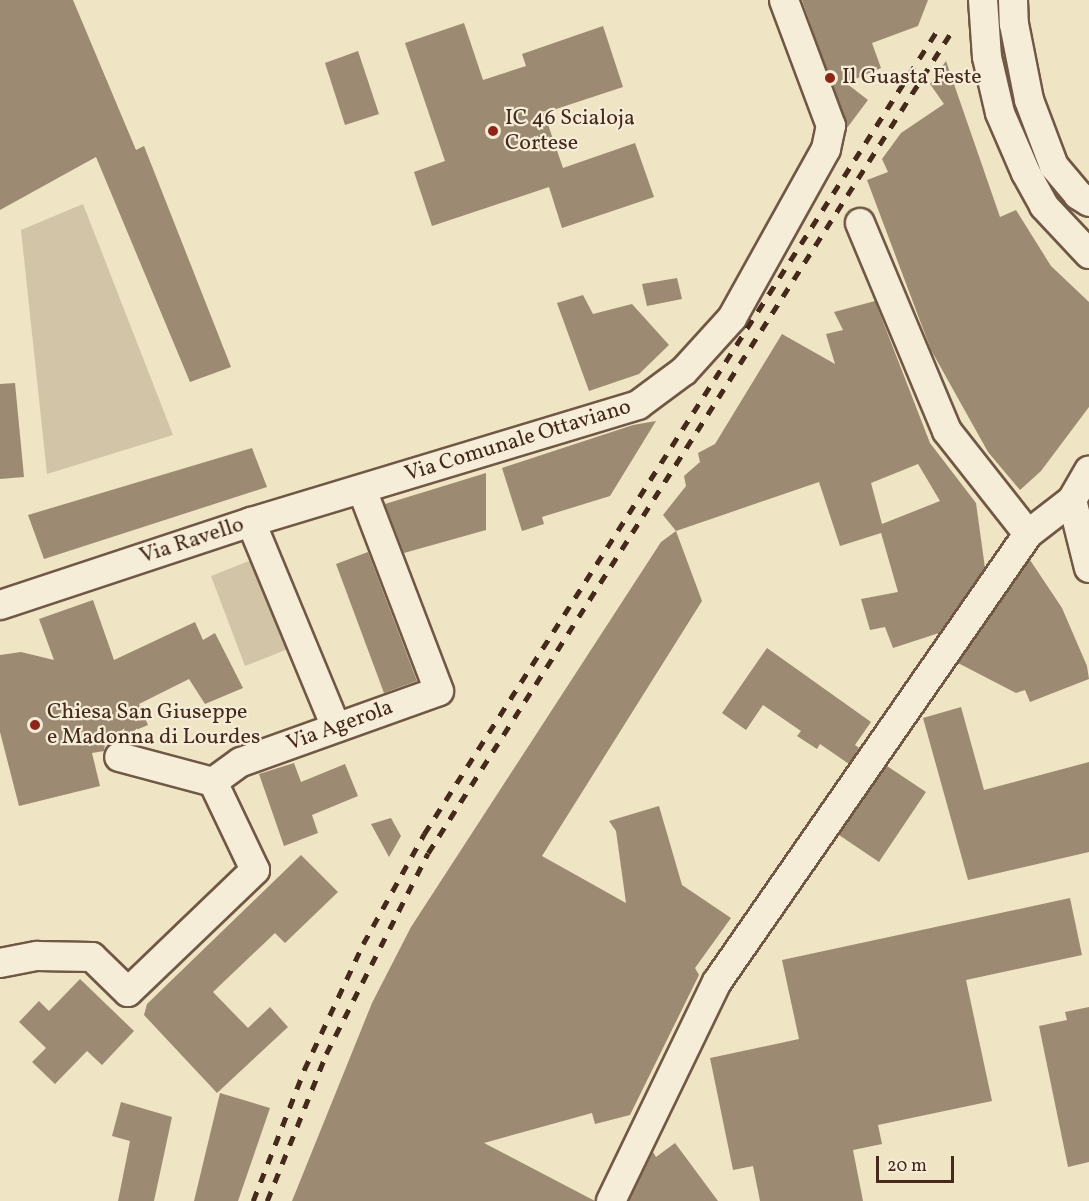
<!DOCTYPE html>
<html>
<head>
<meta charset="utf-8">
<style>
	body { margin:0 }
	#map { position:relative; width:1089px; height:1201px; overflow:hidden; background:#efe4c3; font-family:Vollkorn,serif }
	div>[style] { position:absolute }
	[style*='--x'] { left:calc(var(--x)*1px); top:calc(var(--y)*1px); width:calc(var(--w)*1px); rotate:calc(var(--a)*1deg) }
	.green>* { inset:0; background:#d2c4a6 }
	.building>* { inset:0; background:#9d8a72 }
	.roads { filter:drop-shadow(2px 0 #705845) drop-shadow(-2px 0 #705845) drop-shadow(0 2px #705845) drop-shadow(0 -2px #705845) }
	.minor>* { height:28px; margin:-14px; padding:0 14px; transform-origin:14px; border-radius:14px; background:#f5edd8 }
	.rail>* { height:4.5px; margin-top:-2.25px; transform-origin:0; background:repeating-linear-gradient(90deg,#45291b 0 10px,transparent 0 20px) }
	.dots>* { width:16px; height:16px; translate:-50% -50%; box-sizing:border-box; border:3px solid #f5edd8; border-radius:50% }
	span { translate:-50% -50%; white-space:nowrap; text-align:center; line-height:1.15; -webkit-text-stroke:4.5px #f5edd8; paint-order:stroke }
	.poi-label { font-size:22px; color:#45291b }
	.left { translate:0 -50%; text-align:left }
	.street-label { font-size:22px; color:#45291b }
	.scale { position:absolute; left:876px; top:1156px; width:78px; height:27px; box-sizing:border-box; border:3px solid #45291b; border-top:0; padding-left:8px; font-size:18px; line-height:21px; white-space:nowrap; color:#45291b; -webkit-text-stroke:4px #f5edd8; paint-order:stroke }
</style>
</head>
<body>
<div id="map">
	<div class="green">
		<i style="clip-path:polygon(83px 204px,173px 435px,47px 474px,21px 230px)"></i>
		<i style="clip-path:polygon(254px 559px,288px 649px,245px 666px,211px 576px)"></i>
	</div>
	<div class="building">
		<i style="clip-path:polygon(0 0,73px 0,136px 150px,144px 146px,231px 367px,190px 382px,96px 157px,0 210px)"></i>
		<i style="clip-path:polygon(802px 0,928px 0,918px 26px,872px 43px,881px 68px,846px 83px,868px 100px,847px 128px)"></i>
		<i style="clip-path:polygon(464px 23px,483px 80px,526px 66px,522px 54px,603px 26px,623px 87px,544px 113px,563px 168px,635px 143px,654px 197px,562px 228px,549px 187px,432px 226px,414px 172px,445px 161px,405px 43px)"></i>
		<i style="clip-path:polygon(358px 51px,379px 114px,345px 125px,325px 63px)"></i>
		<i style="clip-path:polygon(946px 61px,1000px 217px,1016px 210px,1051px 266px,1089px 302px,1089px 407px,1041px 471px,1020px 490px,988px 452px,931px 350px,867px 180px,888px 172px,882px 159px,901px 133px,944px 104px,930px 84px)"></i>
		<i style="clip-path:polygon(677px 278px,682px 299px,647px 306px,642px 284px)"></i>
		<i style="clip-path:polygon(583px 295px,593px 314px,632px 304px,669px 345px,639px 374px,589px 391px,557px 303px)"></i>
		<i style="clip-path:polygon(evenodd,875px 301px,930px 443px,976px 503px,985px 568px,939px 633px,893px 648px,885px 627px,870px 630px,861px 599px,898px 592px,881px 533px,840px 546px,819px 482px,676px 531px,663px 515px,686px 486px,684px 476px,700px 462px,698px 453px,715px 444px,782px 334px,835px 364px,826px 334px,843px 330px,834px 312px,875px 301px,918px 464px,940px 501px,882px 524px,871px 483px,918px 464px)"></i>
		<i style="clip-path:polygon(15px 383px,24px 477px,0 479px,0 384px)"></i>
		<i style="clip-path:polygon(656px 421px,610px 496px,542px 517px,544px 524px,522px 531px,502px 468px,633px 425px)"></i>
		<i style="clip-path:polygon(252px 448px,267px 487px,44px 559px,28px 515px)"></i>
		<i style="clip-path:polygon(486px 473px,486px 530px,404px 553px,385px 504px)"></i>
		<i style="clip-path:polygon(676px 531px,702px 601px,542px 856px,626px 903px,616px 831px,609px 821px,659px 806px,682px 885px,731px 918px,695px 968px,699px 975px,630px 1115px,595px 1124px,592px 1113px,484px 1143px,595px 1201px,292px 1201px,372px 1003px,411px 927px,661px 542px)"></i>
		<i style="clip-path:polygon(368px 552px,417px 681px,384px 693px,336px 564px)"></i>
		<i style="clip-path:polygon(1030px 560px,1062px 608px,1087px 666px,1089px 679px,1030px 702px,1025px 690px,1016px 693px,958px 663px)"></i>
		<i style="clip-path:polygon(93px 600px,114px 660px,195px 622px,203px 640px,215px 633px,243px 688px,205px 704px,189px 679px,139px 704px,148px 725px,105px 743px,104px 751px,92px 753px,100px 786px,19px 806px,0 732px,0 655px,21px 652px,54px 660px,39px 619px)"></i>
		<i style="clip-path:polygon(767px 648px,871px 722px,855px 745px,859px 748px,849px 764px,820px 744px,817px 749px,797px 736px,801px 731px,763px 705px,746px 730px,722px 713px)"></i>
		<i style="clip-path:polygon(961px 707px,984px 790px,1089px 762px,1089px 852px,968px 880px,923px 718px)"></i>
		<i style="clip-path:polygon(294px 763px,301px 782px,345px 764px,358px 796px,312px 815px,318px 833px,284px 846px,259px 774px)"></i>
		<i style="clip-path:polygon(887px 766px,926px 792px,879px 862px,839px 835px)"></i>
		<i style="clip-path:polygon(391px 818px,401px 836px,389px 857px,371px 824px)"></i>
		<i style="clip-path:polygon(301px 855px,338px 892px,285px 943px,275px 933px,213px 992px,248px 1028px,270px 1007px,288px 1027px,217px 1093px,144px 1015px,147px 1004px)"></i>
		<i style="clip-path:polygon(1070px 898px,1082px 955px,966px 980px,992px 1101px,878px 1125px,882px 1144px,853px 1150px,863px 1201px,760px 1201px,753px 1166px,733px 1170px,710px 1058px,799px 1039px,782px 960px)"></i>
		<i style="clip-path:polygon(80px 979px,134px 1031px,102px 1065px,87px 1051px,55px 1084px,32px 1062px,46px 1048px,19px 1022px,39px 1001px,49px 1011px)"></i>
		<i style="clip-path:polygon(1089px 1007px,1089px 1162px,1068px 1167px,1039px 1026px,1067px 1020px,1065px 1012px)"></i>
		<i style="clip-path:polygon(220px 1093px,270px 1108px,238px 1201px,194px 1201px)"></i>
		<i style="clip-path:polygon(121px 1102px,172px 1117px,154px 1201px,118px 1201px,130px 1141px,112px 1136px)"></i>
		<i style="clip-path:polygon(675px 1143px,718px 1201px,629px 1201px,653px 1152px,656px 1157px)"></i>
	</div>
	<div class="roads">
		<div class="minor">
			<i style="--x:983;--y:0;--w:57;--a:86"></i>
			<i style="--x:987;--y:57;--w:57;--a:76.9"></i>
			<i style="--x:1000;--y:113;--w:65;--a:66.6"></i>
			<i style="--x:1026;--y:173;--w:38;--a:61"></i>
			<i style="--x:1044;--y:206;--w:66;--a:46.8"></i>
			<i style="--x:1013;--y:0;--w:24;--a:88"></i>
			<i style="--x:1014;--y:24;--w:77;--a:78.8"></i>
			<i style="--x:1029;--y:100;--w:71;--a:69.3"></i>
			<i style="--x:1054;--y:166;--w:38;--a:50"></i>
			<i style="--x:1078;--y:195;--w:13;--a:32"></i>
			<i style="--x:860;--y:223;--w:225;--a:67.3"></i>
			<i style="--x:947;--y:431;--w:131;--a:51.8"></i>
			<i style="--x:1072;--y:500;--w:70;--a:76"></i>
			<i style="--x:251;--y:522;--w:222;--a:67.5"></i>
			<i style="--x:0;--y:605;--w:264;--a:-18.3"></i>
			<i style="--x:251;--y:522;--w:404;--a:-16.8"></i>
			<i style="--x:638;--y:405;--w:57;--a:-36.5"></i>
			<i style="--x:684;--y:371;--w:72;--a:-47.8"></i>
			<i style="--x:732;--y:318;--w:193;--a:-60.9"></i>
			<i style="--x:826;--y:149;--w:24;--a:-78"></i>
			<i style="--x:831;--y:126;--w:134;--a:-110.5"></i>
			<i style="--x:213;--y:782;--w:34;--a:-36"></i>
			<i style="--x:241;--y:762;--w:210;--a:-19.7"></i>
			<i style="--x:439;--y:691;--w:216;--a:-110.9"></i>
			<i style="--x:0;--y:963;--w:38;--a:-11"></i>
			<i style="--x:37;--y:956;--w:55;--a:1"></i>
			<i style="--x:92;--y:957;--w:50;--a:44.2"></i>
			<i style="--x:128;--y:992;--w:176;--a:-43.8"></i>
			<i style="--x:255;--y:870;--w:98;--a:-115.5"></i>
			<i style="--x:213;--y:782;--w:97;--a:-165.1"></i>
			<i style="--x:611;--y:1201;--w:243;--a:-64.2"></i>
			<i style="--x:717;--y:982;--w:545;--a:-55.23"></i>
			<i style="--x:1028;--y:534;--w:56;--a:-37.7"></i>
			<i style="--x:1072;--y:500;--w:34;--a:-60"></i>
		</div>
	</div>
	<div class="rail">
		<i style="--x:253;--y:1201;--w:141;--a:-68.7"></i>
		<i style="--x:304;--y:1070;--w:139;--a:-64.9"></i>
		<i style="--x:363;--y:944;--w:126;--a:-61"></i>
		<i style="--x:424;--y:834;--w:955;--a:-57.44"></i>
		<i style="--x:267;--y:1201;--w:158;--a:-68.1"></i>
		<i style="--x:326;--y:1054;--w:225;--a:-63.1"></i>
		<i style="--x:428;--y:853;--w:971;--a:-57.49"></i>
	</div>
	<div class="dots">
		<i style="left:830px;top:78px;background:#8f2418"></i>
		<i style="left:493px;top:131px;background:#8f2418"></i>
		<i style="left:35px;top:725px;background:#8f2418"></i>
	</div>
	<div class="poi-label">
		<span class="left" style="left:842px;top:78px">Il Guasta Feste</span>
		<span class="left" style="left:505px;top:131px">IC 46 Scialoja<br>Cortese</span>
		<span class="left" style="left:47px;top:725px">Chiesa San Giuseppe<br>e Madonna di Lourdes</span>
	</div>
	<div class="street-label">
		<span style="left:518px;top:441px;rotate:-17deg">Via Comunale Ottaviano</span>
		<span style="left:192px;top:541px;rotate:-18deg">Via Ravello</span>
		<span style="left:340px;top:726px;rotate:-20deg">Via Agerola</span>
	</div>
	<div class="scale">20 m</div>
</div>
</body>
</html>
